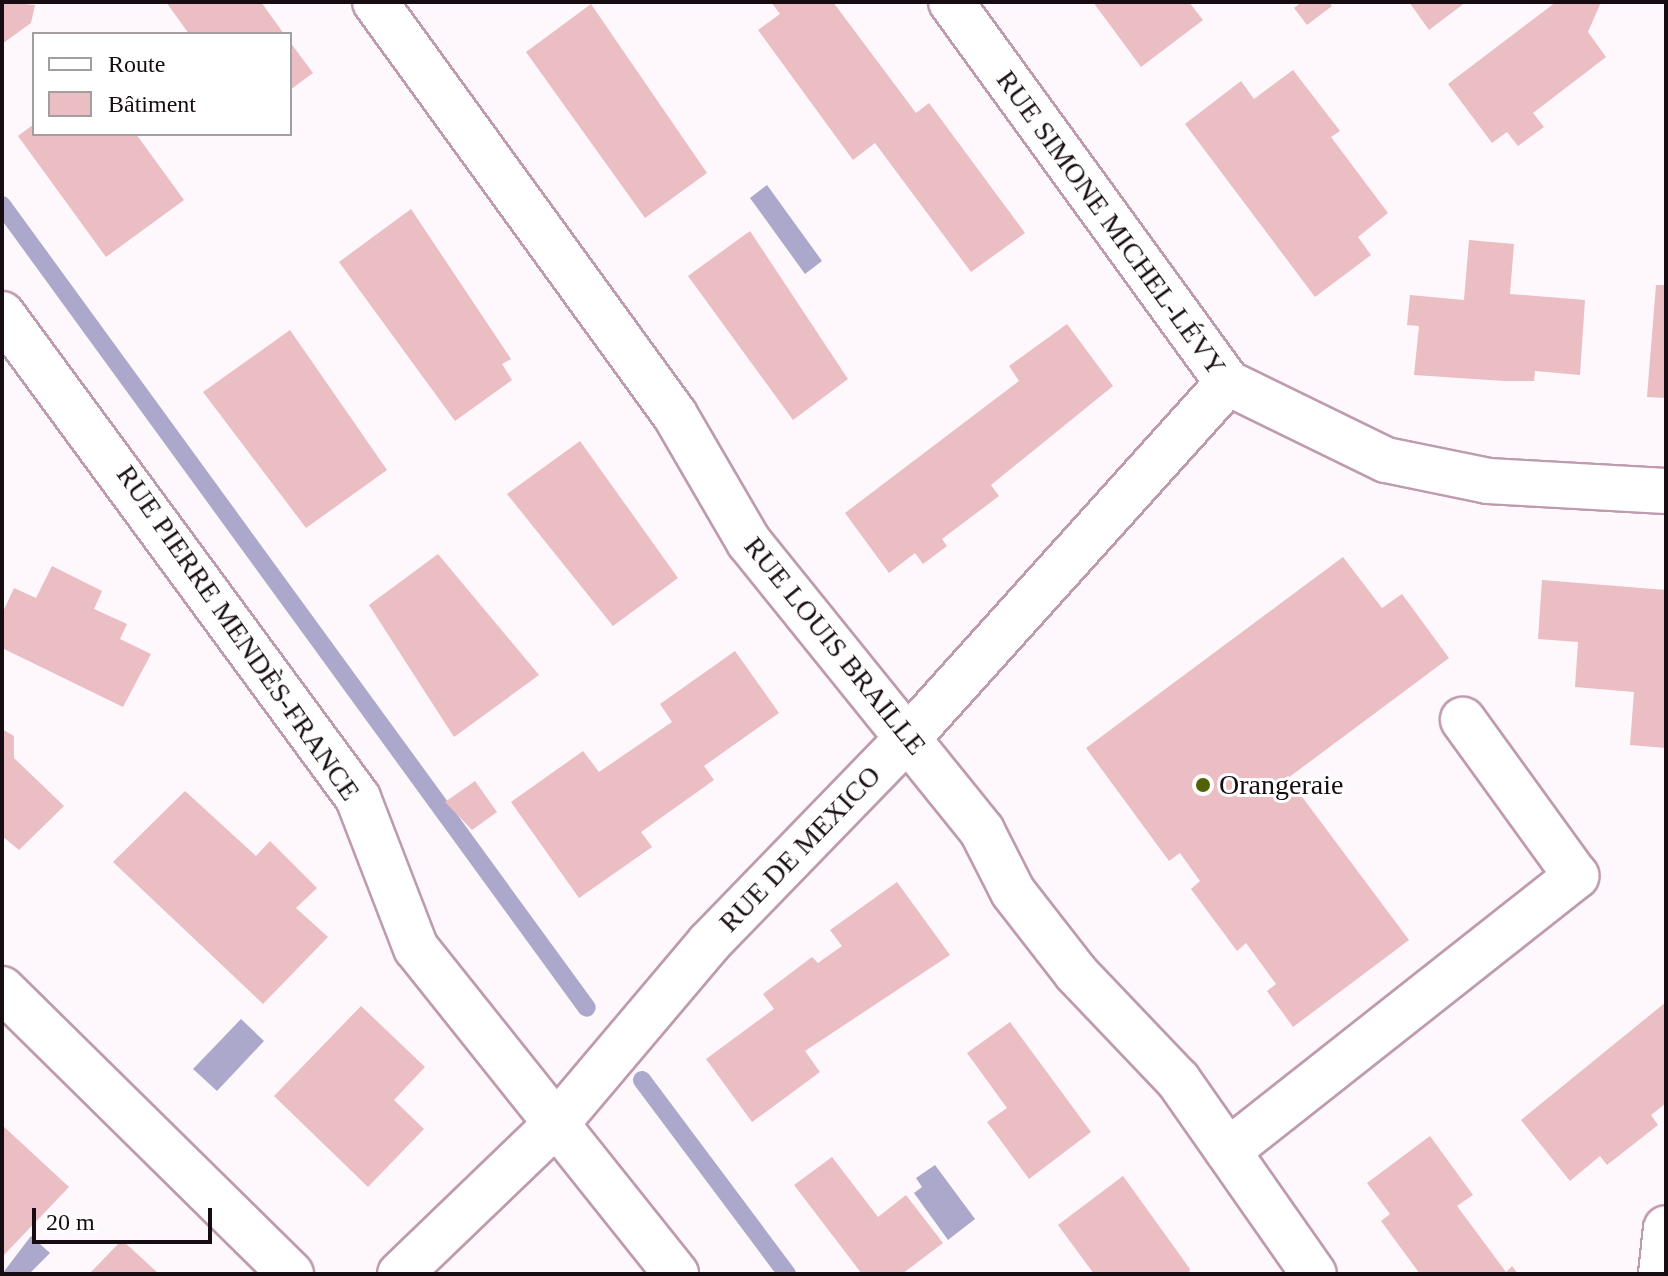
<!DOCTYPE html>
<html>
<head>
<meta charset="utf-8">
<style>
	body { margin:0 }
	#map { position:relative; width:1668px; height:1276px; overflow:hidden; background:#fef7fb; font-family:"Times New Roman",serif }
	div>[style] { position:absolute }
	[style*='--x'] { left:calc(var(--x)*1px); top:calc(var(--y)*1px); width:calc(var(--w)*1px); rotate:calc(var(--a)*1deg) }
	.water>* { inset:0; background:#aca8cb }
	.stream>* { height:18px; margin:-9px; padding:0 9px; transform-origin:9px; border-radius:9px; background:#aca8cb }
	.building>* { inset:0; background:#eabec2 }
	.roads { filter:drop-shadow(2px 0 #be9bae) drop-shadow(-2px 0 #be9bae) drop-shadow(0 2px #be9bae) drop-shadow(0 -2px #be9bae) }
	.minor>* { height:44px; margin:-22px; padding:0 22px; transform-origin:22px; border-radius:22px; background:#fff }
	.dots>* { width:22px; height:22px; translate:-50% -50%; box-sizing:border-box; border:4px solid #fff; border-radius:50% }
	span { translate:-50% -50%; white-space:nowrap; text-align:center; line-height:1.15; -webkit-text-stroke:6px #fff; paint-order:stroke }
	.street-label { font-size:28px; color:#180c13 }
	.poi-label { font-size:28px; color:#180c13 }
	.left { translate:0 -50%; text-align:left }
	.frame { position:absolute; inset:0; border:4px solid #180c13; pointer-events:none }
	.legend { position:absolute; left:32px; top:32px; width:260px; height:104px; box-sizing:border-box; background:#fff; border:2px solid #a39ea1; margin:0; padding:10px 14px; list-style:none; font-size:24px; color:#180c13 }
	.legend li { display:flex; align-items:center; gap:16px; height:40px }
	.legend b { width:40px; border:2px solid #a39ea1 }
	.scale { position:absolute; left:32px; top:1208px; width:180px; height:36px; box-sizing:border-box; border:4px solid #180c13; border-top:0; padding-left:10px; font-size:24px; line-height:28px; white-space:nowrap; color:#180c13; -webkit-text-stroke:6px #fff; paint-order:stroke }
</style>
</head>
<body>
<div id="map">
	<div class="water">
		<i style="clip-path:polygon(767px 185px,822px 261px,805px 274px,750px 198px)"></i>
		<i style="clip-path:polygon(241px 1019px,264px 1041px,217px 1091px,193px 1069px)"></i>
		<i style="clip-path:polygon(935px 1165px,975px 1219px,948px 1240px,914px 1193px,922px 1187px,916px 1178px)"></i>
		<i style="clip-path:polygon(31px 1236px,50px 1253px,29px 1274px,2px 1274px)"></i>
	</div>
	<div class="stream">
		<i style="--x:2;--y:205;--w:993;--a:53.93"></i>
		<i style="--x:642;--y:1080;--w:242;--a:53.2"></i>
	</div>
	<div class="building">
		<i style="clip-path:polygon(2px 2px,35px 5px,31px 23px,2px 44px)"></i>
		<i style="clip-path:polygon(166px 2px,261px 2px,284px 34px,189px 34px)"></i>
		<i style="clip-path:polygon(771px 2px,833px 2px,916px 113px,929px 103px,1025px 233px,971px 272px,875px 143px,853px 160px,758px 30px,780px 14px)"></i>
		<i style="clip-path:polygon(1093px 2px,1189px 2px,1203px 20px,1141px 67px)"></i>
		<i style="clip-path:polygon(1302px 2px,1329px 2px,1332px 6px,1307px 25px,1294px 8px)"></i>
		<i style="clip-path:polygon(1409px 2px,1466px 2px,1429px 30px)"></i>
		<i style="clip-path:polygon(1556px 2px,1601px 2px,1588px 32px,1606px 57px,1533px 113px,1544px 127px,1518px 146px,1507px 132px,1492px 143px,1448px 84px)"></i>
		<i style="clip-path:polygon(591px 4px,707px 173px,645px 218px,526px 52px)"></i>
		<i style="clip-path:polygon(290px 42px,313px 73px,290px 90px)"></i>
		<i style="clip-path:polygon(1293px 70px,1340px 131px,1331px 137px,1388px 213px,1358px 237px,1371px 255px,1315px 297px,1185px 124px,1241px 81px,1254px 99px)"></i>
		<i style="clip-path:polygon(34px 124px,34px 134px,136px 134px,184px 200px,106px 257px,18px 136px)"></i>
		<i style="clip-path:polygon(411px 209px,511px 359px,502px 364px,512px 380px,455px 421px,339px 262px)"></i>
		<i style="clip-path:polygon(750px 231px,848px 379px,793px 420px,688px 276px)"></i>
		<i style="clip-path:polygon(1469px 240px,1514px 244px,1510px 294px,1585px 300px,1580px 375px,1535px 371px,1534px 381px,1504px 381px,1414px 375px,1419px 326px,1407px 325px,1410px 295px,1464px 300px)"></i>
		<i style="clip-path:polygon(1656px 285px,1666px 285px,1666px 398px,1647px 397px)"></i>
		<i style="clip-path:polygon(1067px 324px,1113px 386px,991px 485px,999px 496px,942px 539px,947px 546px,923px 564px,915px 553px,889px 573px,845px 513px,1019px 381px,1009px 366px)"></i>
		<i style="clip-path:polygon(290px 330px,387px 470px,306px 528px,203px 392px)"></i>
		<i style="clip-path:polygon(580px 441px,678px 578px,613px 626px,507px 494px)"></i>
		<i style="clip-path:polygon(438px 554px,539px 675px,454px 737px,369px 605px)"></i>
		<i style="clip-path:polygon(1343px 557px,1382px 608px,1402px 594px,1449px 658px,1288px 778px,1409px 940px,1293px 1027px,1267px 991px,1276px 984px,1246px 943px,1237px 951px,1191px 889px,1200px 881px,1180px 853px,1169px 861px,1086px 748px)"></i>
		<i style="clip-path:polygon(52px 566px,102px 591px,94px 609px,127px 624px,120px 639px,151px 654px,123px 707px,2px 648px,2px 614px,14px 588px,36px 598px)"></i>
		<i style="clip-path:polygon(1542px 580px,1666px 590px,1666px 748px,1630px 745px,1634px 692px,1575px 687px,1578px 642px,1538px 639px)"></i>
		<i style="clip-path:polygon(735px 651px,779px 713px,704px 766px,714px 780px,641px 832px,652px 847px,579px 898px,511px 802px,583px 751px,599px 772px,672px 722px,660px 704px)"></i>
		<i style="clip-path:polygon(2px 729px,14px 736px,14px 758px,64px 806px,19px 850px,2px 836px)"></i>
		<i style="clip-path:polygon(475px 781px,497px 812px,472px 830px,445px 802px)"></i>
		<i style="clip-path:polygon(185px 791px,256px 856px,270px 841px,317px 888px,296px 908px,328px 937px,263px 1004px,113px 862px)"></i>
		<i style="clip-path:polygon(897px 882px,950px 955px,805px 1051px,820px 1072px,752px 1122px,706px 1059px,774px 1009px,763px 994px,812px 957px,818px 963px,842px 946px,830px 930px)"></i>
		<i style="clip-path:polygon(1666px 1002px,1666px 1103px,1651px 1115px,1658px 1125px,1607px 1165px,1600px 1156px,1570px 1181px,1521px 1120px)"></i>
		<i style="clip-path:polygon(361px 1006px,425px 1067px,394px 1100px,424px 1129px,368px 1187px,274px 1096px)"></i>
		<i style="clip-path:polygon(1010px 1022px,1091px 1132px,1029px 1179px,987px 1122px,1007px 1108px,967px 1053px)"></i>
		<i style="clip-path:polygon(2px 1125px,69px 1187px,2px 1257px)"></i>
		<i style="clip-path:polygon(1430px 1136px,1473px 1195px,1457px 1206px,1506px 1272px,1512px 1266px,1518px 1274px,1420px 1274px,1381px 1221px,1390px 1214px,1367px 1183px)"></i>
		<i style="clip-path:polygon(832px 1157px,878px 1217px,906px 1195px,943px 1243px,902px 1274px,862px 1274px,794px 1185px)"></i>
		<i style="clip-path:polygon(1123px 1176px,1190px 1269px,1189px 1274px,1094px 1274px,1058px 1225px)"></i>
		<i style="clip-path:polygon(122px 1240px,159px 1274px,89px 1274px)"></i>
	</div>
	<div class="roads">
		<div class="minor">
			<i style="--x:375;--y:2;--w:510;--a:54.01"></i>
			<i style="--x:675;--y:415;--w:147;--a:59.8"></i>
			<i style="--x:749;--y:542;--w:371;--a:51.1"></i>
			<i style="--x:982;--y:831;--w:68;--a:63.1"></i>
			<i style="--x:1013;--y:892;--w:103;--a:52.1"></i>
			<i style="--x:1076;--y:973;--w:148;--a:46.4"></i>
			<i style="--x:1178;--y:1080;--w:237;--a:55"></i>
			<i style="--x:951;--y:2;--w:471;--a:54"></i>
			<i style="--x:1228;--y:383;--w:176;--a:26"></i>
			<i style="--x:1386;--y:460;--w:104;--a:11.6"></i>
			<i style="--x:1488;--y:481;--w:178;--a:3.2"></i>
			<i style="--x:2;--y:314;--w:601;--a:53.66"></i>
			<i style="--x:358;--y:798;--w:161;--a:68.9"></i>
			<i style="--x:416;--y:948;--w:417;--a:51.4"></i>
			<i style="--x:2;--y:989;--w:406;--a:44.6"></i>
			<i style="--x:1228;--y:1151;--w:444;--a:-38.3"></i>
			<i style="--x:1576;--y:876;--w:193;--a:-125.9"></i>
			<i style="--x:400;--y:1274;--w:218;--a:-43.9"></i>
			<i style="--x:557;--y:1123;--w:236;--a:-49.8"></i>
			<i style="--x:709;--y:943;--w:286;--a:-45.9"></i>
			<i style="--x:908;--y:738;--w:478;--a:-48"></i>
			<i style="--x:1661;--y:1274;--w:46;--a:-83.8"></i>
		</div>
	</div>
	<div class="dots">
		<i style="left:1203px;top:785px;background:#516105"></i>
	</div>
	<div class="street-label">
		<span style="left:1111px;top:223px;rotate:54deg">RUE SIMONE MICHEL-LÉVY</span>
		<span style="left:238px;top:633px;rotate:55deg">RUE PIERRE MENDÈS-FRANCE</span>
		<span style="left:835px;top:646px;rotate:51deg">RUE LOUIS BRAILLE</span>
		<span style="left:800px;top:849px;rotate:-46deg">RUE DE MEXICO</span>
	</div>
	<div class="poi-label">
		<span class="left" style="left:1219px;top:785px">Orangeraie</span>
	</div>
	<div class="frame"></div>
	<ul class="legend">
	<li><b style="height:10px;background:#fff"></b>Route</li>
	<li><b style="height:22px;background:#eabec2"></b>Bâtiment</li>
	</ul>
	<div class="scale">20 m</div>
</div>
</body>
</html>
